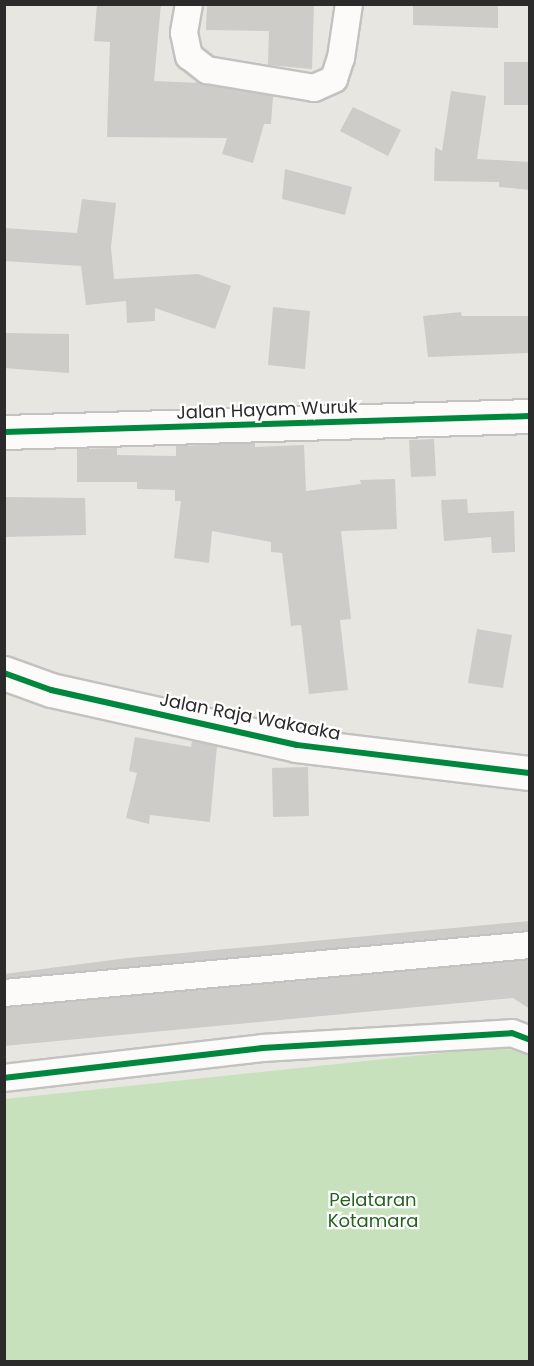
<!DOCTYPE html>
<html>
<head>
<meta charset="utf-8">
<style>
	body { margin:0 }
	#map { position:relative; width:534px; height:1366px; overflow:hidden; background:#e8e6e1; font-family:Poppins,sans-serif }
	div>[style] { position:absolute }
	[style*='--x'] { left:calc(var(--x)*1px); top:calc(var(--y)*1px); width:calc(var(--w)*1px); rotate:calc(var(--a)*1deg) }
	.green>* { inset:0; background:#c8e1bd }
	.building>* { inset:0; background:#cdccc8 }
	.roads { filter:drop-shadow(2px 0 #c2c2c1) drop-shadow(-2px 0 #c2c2c1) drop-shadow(0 2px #c2c2c1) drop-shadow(0 -2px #c2c2c1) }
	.street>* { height:26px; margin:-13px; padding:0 13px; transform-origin:13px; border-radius:13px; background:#fcfbfa }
	.secondary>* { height:33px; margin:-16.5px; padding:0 16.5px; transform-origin:16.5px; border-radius:16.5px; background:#fcfbfa }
	.cycleway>* { height:6px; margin:-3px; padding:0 3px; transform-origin:3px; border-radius:3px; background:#00873e }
	span { translate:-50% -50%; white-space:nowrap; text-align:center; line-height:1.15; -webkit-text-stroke:4.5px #fff; paint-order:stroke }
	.street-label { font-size:18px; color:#2b2b2b }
	.park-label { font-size:18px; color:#266121 }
	.frame { position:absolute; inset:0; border:6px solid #2b2b2b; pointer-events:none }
</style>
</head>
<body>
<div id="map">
	<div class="green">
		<i style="clip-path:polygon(498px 1047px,529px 1054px,529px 1361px,5px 1361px,5px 1099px)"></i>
	</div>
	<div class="building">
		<i style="clip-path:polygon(97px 4px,161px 4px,154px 81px,201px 83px,273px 96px,271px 124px,264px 124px,253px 163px,222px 154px,227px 138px,107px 137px,110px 42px,94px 41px)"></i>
		<i style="clip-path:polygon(207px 4px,314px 4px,312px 69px,268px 65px,269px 31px,206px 30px)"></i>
		<i style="clip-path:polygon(413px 4px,498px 4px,498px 28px,413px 25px)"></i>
		<i style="clip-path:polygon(504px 62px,530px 62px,530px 105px,504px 105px)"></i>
		<i style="clip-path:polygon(451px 91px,486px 96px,477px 159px,530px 162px,530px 190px,499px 187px,499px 182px,434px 181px,435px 147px,442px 151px)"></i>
		<i style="clip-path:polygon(353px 107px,401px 130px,388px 156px,340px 131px)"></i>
		<i style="clip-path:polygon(285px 169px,352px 187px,345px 215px,282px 199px)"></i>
		<i style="clip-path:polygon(82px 199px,116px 203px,111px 247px,114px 279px,198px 274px,231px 286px,215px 329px,155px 308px,155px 321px,127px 323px,126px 301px,86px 305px,81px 266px,4px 261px,4px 228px,77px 233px)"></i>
		<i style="clip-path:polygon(273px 307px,310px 311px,305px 369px,268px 365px)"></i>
		<i style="clip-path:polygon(461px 312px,462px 316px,529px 316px,529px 353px,428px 357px,423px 316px)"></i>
		<i style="clip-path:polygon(4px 333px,69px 334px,69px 373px,4px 368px)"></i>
		<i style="clip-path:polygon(434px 439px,436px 476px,411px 477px,409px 440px)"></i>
		<i style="clip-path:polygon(255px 443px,255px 447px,304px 445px,306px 491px,361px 484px,360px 480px,395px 479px,397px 529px,341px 531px,351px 619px,340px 620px,348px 690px,309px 694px,301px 625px,291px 626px,282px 553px,271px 552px,271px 542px,212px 531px,209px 563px,174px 558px,181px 501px,175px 501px,175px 490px,137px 489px,137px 482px,77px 482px,77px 449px,117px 448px,117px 455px,176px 456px,176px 446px)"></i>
		<i style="clip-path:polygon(4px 497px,85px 498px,86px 535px,4px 537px)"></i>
		<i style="clip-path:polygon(467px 499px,468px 513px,514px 511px,515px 552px,492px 553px,491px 537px,444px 541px,441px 500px)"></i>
		<i style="clip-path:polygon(477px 629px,512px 635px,503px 688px,468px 683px)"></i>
		<i style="clip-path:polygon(135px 737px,191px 747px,192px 741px,217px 746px,210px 822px,150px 815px,149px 824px,126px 818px,137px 773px,129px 771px)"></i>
		<i style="clip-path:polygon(308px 767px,309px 816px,273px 817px,272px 768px)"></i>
		<i style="clip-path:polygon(530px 921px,530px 930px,4px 978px,4px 974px,128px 958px)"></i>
		<i style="clip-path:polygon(530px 960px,530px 1009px,513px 998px,4px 1046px,4px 1008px)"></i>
	</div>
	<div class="roads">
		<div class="street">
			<i style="--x:189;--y:4;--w:29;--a:100"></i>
			<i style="--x:184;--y:33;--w:24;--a:78"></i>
			<i style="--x:189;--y:56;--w:23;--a:38"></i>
			<i style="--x:207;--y:70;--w:109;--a:9.5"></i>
			<i style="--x:314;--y:88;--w:22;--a:-24"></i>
			<i style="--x:334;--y:79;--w:22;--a:-72"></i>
			<i style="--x:341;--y:58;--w:55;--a:-81.6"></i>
			<i style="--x:4;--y:993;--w:528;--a:-5.21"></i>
			<i style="--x:4;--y:1078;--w:260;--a:-6.6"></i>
			<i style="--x:262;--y:1048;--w:250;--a:-3.4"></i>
			<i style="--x:512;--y:1033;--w:19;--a:21"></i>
		</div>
		<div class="secondary">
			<i style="--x:4;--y:432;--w:526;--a:-1.74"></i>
			<i style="--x:4;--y:673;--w:50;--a:19.9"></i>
			<i style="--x:51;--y:690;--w:252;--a:12.6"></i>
			<i style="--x:297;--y:745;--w:235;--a:6.9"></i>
		</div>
	</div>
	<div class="cycleway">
		<i style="--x:4;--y:432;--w:526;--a:-1.74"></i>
		<i style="--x:4;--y:673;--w:50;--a:19.9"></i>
		<i style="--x:51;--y:690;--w:252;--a:12.6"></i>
		<i style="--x:297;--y:745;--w:235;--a:6.9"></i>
		<i style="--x:4;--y:1078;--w:260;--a:-6.6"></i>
		<i style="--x:262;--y:1048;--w:250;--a:-3.4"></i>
		<i style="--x:512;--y:1033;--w:19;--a:21"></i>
	</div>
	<div class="street-label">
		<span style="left:267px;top:410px;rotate:-2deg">Jalan Hayam Wuruk</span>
		<span style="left:250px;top:717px;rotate:11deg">Jalan Raja Wakaaka</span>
	</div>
	<div class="park-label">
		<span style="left:373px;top:1211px">Pelataran<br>Kotamara</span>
	</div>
	<div class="frame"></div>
</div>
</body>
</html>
